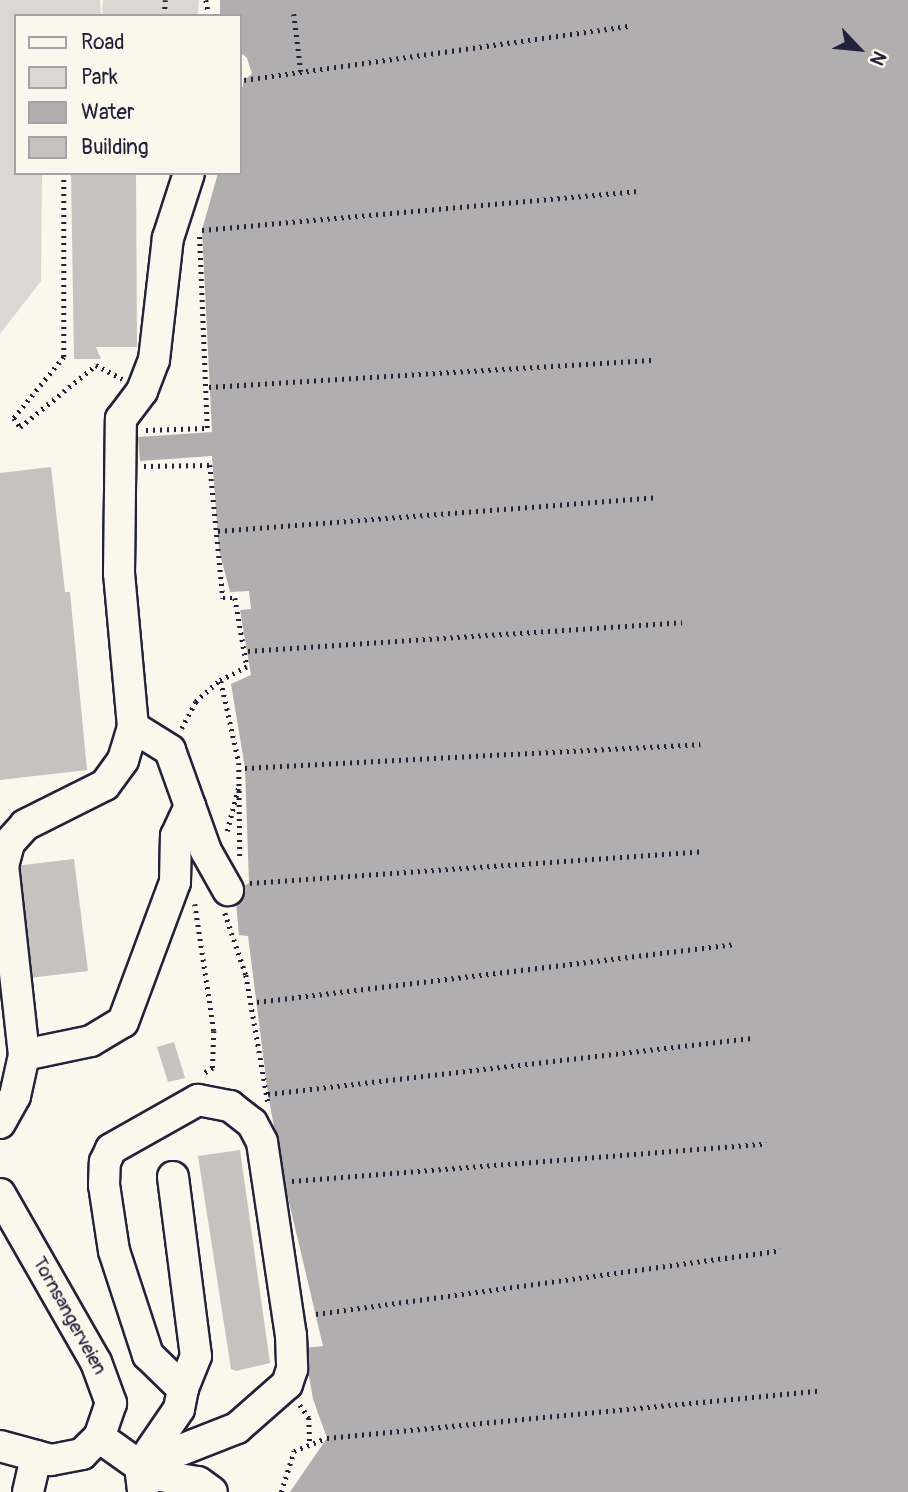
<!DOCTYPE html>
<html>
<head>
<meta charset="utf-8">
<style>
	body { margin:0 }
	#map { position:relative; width:908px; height:1492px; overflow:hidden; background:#fbf7ec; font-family:Pangolin,sans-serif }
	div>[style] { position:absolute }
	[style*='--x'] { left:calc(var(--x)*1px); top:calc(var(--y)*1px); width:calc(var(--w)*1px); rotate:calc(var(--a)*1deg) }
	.green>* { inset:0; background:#dbd8d3 }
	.water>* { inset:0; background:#b1aeb0 }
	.building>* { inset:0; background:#c6c2c0 }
	.path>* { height:4.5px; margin-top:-2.25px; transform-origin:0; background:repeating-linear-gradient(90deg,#22223b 0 2px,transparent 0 7px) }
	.roads { filter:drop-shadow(2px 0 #22223b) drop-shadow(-2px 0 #22223b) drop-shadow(0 2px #22223b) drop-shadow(0 -2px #22223b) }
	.minor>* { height:30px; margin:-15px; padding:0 15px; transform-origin:15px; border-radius:15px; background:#fbf7ec }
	span { translate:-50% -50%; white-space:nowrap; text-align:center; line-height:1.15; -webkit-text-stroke:5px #fbf7ec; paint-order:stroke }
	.street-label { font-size:19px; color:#22223b }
	.legend { position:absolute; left:14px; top:14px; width:228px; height:161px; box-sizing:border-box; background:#fbf7ec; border:2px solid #a4a2a5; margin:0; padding:9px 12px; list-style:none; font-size:21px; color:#22223b }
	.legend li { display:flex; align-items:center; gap:14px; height:35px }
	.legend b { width:35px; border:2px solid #a4a2a5 }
	.north { position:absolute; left:824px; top:14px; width:70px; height:70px; -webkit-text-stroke:5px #fbf7ec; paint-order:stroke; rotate:116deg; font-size:19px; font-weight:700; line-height:28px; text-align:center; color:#22223b }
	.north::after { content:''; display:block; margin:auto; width:24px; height:32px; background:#22223b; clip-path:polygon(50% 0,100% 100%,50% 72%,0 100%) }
</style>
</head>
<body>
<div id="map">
	<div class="green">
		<i style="clip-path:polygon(0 0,100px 0,101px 16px,16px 16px,16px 173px,42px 173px,41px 281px,0 334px)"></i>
		<i style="clip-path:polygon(103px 0,199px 0,198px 16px,102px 16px)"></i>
	</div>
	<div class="water">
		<i style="clip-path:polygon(220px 0,908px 0,908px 1492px,290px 1492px,327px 1438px,313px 1399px,304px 1348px,323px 1346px,284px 1181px,268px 1094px,248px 936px,239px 935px,235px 891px,249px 883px,245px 768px,231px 684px,251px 675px,240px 610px,251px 609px,249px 591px,230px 592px,219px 550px,212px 456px,140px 461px,138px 437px,212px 432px,202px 230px,218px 173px,240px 173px,240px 97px,244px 80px,252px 74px,247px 58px,240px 52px,240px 16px,220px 16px)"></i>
	</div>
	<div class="building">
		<i style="clip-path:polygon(71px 173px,136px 173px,137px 347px,96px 347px,101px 359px,74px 359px)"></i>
		<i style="clip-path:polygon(51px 467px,65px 592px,70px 592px,87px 770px,0 780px,0 473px)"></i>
		<i style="clip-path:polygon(74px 859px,88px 971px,29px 978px,15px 866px)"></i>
		<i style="clip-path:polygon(174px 1042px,185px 1078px,168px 1082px,157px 1047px)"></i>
		<i style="clip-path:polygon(240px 1150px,270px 1363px,236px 1371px,231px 1369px,198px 1156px)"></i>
	</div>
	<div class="path">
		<i style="--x:206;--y:0;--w:16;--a:79"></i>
		<i style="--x:294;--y:14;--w:58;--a:83.1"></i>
		<i style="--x:164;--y:16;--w:16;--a:-86"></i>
		<i style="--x:244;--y:80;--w:388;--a:-8"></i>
		<i style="--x:64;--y:173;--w:184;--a:90"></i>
		<i style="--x:64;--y:357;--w:79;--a:129.3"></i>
		<i style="--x:14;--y:418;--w:11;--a:56"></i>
		<i style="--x:20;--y:427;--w:98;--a:-39.2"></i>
		<i style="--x:96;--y:365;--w:30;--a:28"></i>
		<i style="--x:202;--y:230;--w:436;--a:-5.1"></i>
		<i style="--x:209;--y:387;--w:447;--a:-3.5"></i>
		<i style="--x:146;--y:430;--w:61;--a:-1.9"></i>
		<i style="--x:207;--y:428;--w:196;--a:-92.3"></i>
		<i style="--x:144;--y:466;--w:66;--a:-0.9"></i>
		<i style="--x:210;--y:465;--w:134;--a:84.4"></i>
		<i style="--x:223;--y:598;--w:12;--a:0"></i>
		<i style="--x:235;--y:598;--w:70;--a:80.1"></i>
		<i style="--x:247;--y:667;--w:33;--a:153"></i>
		<i style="--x:218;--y:682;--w:30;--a:138"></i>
		<i style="--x:196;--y:702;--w:30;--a:118"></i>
		<i style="--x:218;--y:531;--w:439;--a:-4.4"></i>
		<i style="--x:248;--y:651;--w:435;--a:-3.8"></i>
		<i style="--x:221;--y:681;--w:84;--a:77.6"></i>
		<i style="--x:239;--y:763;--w:93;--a:89.4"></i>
		<i style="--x:245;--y:768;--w:456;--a:-3"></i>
		<i style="--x:227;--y:831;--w:48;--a:-75.4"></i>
		<i style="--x:250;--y:883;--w:454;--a:-4"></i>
		<i style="--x:195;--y:904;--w:128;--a:81.5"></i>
		<i style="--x:214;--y:1031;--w:37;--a:92"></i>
		<i style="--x:213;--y:1068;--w:12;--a:149"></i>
		<i style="--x:225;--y:913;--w:65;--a:71.3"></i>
		<i style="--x:246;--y:975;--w:129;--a:80.2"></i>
		<i style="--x:257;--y:1002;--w:480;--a:-6.9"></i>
		<i style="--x:268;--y:1094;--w:489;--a:-6.6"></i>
		<i style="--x:292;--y:1181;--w:476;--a:-4.5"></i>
		<i style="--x:316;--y:1314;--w:469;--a:-7.8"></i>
		<i style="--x:300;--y:1405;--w:16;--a:55"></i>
		<i style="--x:309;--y:1418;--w:27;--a:88"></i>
		<i style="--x:281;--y:1492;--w:43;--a:-72.4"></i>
		<i style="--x:294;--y:1451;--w:35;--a:-22"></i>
		<i style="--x:327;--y:1438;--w:493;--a:-5.5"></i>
	</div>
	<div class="roads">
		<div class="minor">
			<i style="--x:190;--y:806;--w:48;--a:70.4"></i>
			<i style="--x:206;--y:851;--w:45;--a:60.6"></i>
			<i style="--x:24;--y:1055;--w:68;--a:-11.8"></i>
			<i style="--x:91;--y:1041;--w:37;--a:-31"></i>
			<i style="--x:123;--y:1022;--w:149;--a:-69.6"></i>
			<i style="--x:175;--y:882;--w:46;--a:-88.8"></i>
			<i style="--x:176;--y:836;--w:33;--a:-65"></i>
			<i style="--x:190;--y:806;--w:59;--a:-109.7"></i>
			<i style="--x:170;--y:750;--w:44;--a:-148.1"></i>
			<i style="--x:198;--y:1100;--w:33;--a:11"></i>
			<i style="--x:230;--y:1106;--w:28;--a:38"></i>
			<i style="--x:252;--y:1123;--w:21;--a:62"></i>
			<i style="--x:262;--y:1142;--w:195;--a:81.5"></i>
			<i style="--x:291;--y:1335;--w:34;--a:88"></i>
			<i style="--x:292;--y:1369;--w:16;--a:108"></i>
			<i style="--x:287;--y:1384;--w:67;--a:138.7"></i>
			<i style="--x:237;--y:1428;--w:104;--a:158.6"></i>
			<i style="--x:140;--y:1466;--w:69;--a:-55.6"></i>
			<i style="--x:179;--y:1409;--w:20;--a:-79"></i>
			<i style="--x:183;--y:1389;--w:49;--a:-135.8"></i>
			<i style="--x:148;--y:1355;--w:109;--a:-108.1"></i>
			<i style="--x:114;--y:1251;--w:67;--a:-98.6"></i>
			<i style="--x:104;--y:1185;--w:23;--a:-88"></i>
			<i style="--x:105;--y:1162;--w:14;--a:-65"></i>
			<i style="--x:111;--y:1149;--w:100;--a:-29.4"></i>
			<i style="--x:0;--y:1123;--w:31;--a:-61"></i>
			<i style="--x:15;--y:1096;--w:42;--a:-77.6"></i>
			<i style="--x:24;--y:1055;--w:190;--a:-96.3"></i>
			<i style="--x:3;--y:866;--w:24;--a:-75"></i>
			<i style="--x:9;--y:843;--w:24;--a:-48"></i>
			<i style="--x:25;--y:825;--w:89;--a:-26.6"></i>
			<i style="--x:105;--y:785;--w:31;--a:-54"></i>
			<i style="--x:123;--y:760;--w:34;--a:-73"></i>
			<i style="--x:133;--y:727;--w:155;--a:-95.2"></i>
			<i style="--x:119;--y:573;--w:154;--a:-89.3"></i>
			<i style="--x:121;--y:419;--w:35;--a:-53"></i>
			<i style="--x:142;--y:391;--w:33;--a:-69"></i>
			<i style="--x:154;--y:360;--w:123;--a:-83.5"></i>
			<i style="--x:168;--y:238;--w:68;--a:-72.1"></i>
			<i style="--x:173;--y:1177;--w:180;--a:82.7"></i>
			<i style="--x:196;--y:1356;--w:35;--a:112"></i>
			<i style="--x:0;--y:1194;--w:193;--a:60.3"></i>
			<i style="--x:96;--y:1362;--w:44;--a:69.9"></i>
			<i style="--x:111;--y:1403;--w:36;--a:109"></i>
			<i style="--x:99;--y:1437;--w:24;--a:135"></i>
			<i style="--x:82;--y:1454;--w:32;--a:169"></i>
			<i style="--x:51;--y:1460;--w:53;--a:-164.6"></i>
			<i style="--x:99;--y:1437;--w:50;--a:35.3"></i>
			<i style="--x:140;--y:1466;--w:26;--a:83"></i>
			<i style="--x:140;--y:1466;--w:22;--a:27"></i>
			<i style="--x:160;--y:1476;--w:38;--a:9"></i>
			<i style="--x:198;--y:1482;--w:17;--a:36"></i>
			<i style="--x:28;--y:1492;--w:37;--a:-77"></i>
		</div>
	</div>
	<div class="street-label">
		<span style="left:69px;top:1316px;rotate:61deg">Tornsangerveien</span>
	</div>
	<ul class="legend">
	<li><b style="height:9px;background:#fbf7ec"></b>Road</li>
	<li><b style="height:19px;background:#dbd8d3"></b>Park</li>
	<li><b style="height:19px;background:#b1aeb0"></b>Water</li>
	<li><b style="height:19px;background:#c6c2c0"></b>Building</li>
	</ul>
	<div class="north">N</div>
</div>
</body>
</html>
